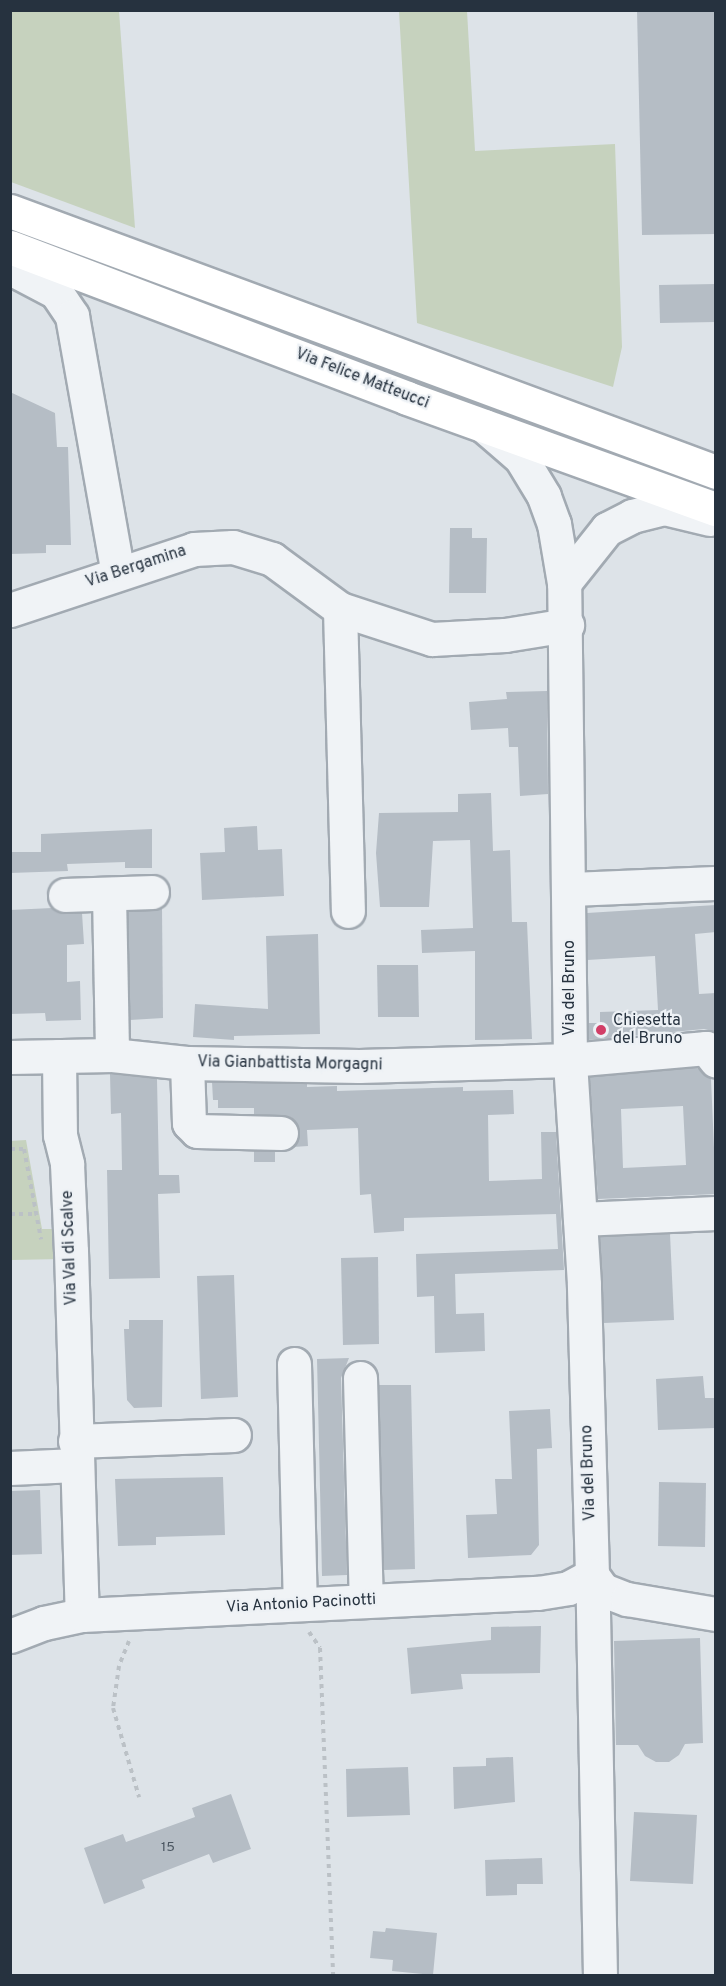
<!DOCTYPE html>
<html>
<head>
<meta charset="utf-8">
<style>
	body { margin:0 }
	#map { position:relative; width:726px; height:1986px; overflow:hidden; background:#dde3e8; font-family:Overpass,sans-serif }
	div>[style] { position:absolute }
	[style*='--x'] { left:calc(var(--x)*1px); top:calc(var(--y)*1px); width:calc(var(--w)*1px); rotate:calc(var(--a)*1deg) }
	.green>* { inset:0; background:#c6d2be }
	.building>* { inset:0; background:#b5bdc5 }
	.path>* { height:4px; margin-top:-2px; transform-origin:0; background:repeating-linear-gradient(90deg,#bbc1c6 0 4.5px,transparent 0 9px) }
	.roads { filter:drop-shadow(2px 0 #a2aab2) drop-shadow(-2px 0 #a2aab2) drop-shadow(0 2px #a2aab2) drop-shadow(0 -2px #a2aab2) }
	.minor>* { height:33px; margin:-16.5px; padding:0 16.5px; transform-origin:16.5px; border-radius:16.5px; background:#f0f3f6 }
	.major>* { height:33px; margin:-16.5px; padding:0 16.5px; transform-origin:16.5px; border-radius:16.5px; background:#fff }
	.dots>* { width:16px; height:16px; translate:-50% -50%; box-sizing:border-box; border:3px solid #edf1f5; border-radius:50% }
	span { translate:-50% -50%; white-space:nowrap; text-align:center; line-height:1.15; -webkit-text-stroke:4.5px #edf1f5; paint-order:stroke }
	.number-label { font-size:14px; color:#4a5560 }
	.number-label span { -webkit-text-stroke-width:0 }
	.street-label { font-size:16px; color:#26323f }
	.poi-label { font-size:16px; color:#26323f }
	.left { translate:0 -50%; text-align:left }
	.frame { position:absolute; inset:0; border:12px solid #26323f; pointer-events:none }
</style>
</head>
<body>
<div id="map">
	<div class="green">
		<i style="clip-path:polygon(11px 10px,119px 11px,135px 228px,11px 182px)"></i>
		<i style="clip-path:polygon(399px 11px,467px 11px,475px 151px,615px 144px,622px 347px,613px 387px,417px 323px)"></i>
		<i style="clip-path:polygon(26px 1140px,42px 1229px,59px 1229px,62px 1259px,11px 1260px,10px 1141px)"></i>
	</div>
	<div class="building">
		<i style="clip-path:polygon(637px 10px,716px 10px,716px 234px,642px 235px)"></i>
		<i style="clip-path:polygon(716px 284px,716px 322px,660px 323px,659px 285px)"></i>
		<i style="clip-path:polygon(10px 392px,55px 413px,57px 447px,68px 447px,71px 545px,46px 545px,46px 553px,10px 554px)"></i>
		<i style="clip-path:polygon(450px 528px,472px 528px,472px 538px,487px 538px,486px 593px,449px 593px)"></i>
		<i style="clip-path:polygon(547px 691px,548px 794px,520px 796px,518px 747px,509px 747px,508px 728px,471px 730px,469px 702px,507px 699px,506px 692px)"></i>
		<i style="clip-path:polygon(491px 793px,493px 851px,510px 850px,512px 922px,527px 922px,532px 1039px,475px 1040px,475px 951px,422px 953px,421px 930px,473px 928px,470px 840px,433px 841px,429px 907px,380px 907px,376px 853px,379px 813px,458px 812px,458px 794px)"></i>
		<i style="clip-path:polygon(257px 826px,258px 850px,282px 849px,284px 896px,202px 900px,200px 853px,225px 852px,224px 828px)"></i>
		<i style="clip-path:polygon(152px 829px,152px 868px,125px 868px,125px 862px,67px 864px,68px 871px,10px 873px,10px 852px,41px 852px,41px 834px)"></i>
		<i style="clip-path:polygon(716px 905px,716px 932px,695px 934px,699px 994px,716px 993px,716px 1032px,704px 1029px,588px 1040px,588px 1023px,600px 1023px,600px 1012px,658px 1010px,655px 956px,587px 960px,587px 913px)"></i>
		<i style="clip-path:polygon(52px 908px,65px 914px,82px 913px,84px 944px,67px 945px,67px 982px,80px 981px,81px 1020px,46px 1021px,45px 1013px,10px 1014px,10px 910px)"></i>
		<i style="clip-path:polygon(162px 908px,163px 1018px,130px 1020px,128px 912px)"></i>
		<i style="clip-path:polygon(318px 934px,320px 1034px,234px 1036px,234px 1040px,193px 1037px,195px 1004px,268px 1009px,266px 936px)"></i>
		<i style="clip-path:polygon(377px 965px,418px 965px,419px 1017px,378px 1017px)"></i>
		<i style="clip-path:polygon(evenodd,697px 1068px,711px 1079px,716px 1194px,598px 1199px,590px 1077px,697px 1068px,683px 1106px,686px 1165px,623px 1168px,621px 1109px,683px 1106px)"></i>
		<i style="clip-path:polygon(110px 1074px,157px 1079px,159px 1175px,179px 1175px,180px 1193px,158px 1194px,160px 1278px,109px 1279px,107px 1170px,122px 1170px,121px 1113px,111px 1114px)"></i>
		<i style="clip-path:polygon(212px 1082px,307px 1084px,307px 1087px,337px 1086px,337px 1091px,463px 1087px,463px 1091px,513px 1090px,514px 1114px,488px 1115px,489px 1181px,542px 1179px,541px 1132px,556px 1132px,564px 1270px,455px 1274px,456px 1314px,484px 1313px,485px 1351px,435px 1353px,434px 1296px,417px 1297px,416px 1254px,558px 1249px,556px 1214px,404px 1218px,404px 1231px,374px 1233px,371px 1194px,360px 1195px,358px 1128px,307px 1130px,308px 1146px,293px 1147px,300px 1133px,291px 1117px,254px 1114px,254px 1108px,218px 1108px,218px 1100px,213px 1100px)"></i>
		<i style="clip-path:polygon(254px 1151px,275px 1152px,275px 1162px,254px 1162px)"></i>
		<i style="clip-path:polygon(670px 1234px,674px 1320px,604px 1323px,600px 1237px)"></i>
		<i style="clip-path:polygon(378px 1257px,379px 1344px,343px 1345px,341px 1258px)"></i>
		<i style="clip-path:polygon(234px 1275px,238px 1397px,201px 1399px,197px 1276px)"></i>
		<i style="clip-path:polygon(129px 1320px,163px 1320px,162px 1407px,134px 1408px,127px 1400px,124px 1329px,129px 1329px)"></i>
		<i style="clip-path:polygon(349px 1358px,341px 1378px,347px 1575px,322px 1576px,317px 1359px)"></i>
		<i style="clip-path:polygon(703px 1376px,705px 1398px,714px 1398px,715px 1428px,658px 1430px,656px 1379px)"></i>
		<i style="clip-path:polygon(379px 1385px,411px 1385px,415px 1569px,384px 1570px)"></i>
		<i style="clip-path:polygon(550px 1409px,552px 1448px,537px 1449px,539px 1545px,531px 1555px,468px 1558px,466px 1515px,497px 1514px,495px 1479px,512px 1479px,509px 1411px)"></i>
		<i style="clip-path:polygon(223px 1477px,225px 1535px,156px 1537px,156px 1545px,118px 1546px,115px 1479px)"></i>
		<i style="clip-path:polygon(659px 1482px,706px 1483px,705px 1547px,658px 1546px)"></i>
		<i style="clip-path:polygon(40px 1490px,42px 1554px,10px 1555px,10px 1491px)"></i>
		<i style="clip-path:polygon(541px 1626px,540px 1673px,461px 1674px,463px 1689px,411px 1694px,407px 1648px,491px 1640px,491px 1627px)"></i>
		<i style="clip-path:polygon(700px 1638px,703px 1743px,685px 1744px,679px 1755px,669px 1762px,656px 1762px,645px 1756px,638px 1745px,616px 1745px,614px 1641px)"></i>
		<i style="clip-path:polygon(513px 1757px,515px 1802px,454px 1809px,453px 1767px,486px 1766px,486px 1758px)"></i>
		<i style="clip-path:polygon(408px 1767px,410px 1815px,347px 1817px,346px 1769px)"></i>
		<i style="clip-path:polygon(231px 1794px,251px 1849px,213px 1863px,209px 1854px,142px 1880px,145px 1888px,104px 1904px,84px 1848px,123px 1834px,126px 1842px,195px 1817px,192px 1808px)"></i>
		<i style="clip-path:polygon(634px 1812px,697px 1815px,693px 1884px,630px 1881px)"></i>
		<i style="clip-path:polygon(542px 1858px,543px 1884px,517px 1884px,517px 1895px,486px 1896px,485px 1860px)"></i>
		<i style="clip-path:polygon(386px 1928px,437px 1933px,433px 1975px,392px 1971px,393px 1960px,370px 1958px,373px 1931px,385px 1932px)"></i>
	</div>
	<div class="path">
		<i style="--x:10;--y:1149;--w:14;--a:0"></i>
		<i style="--x:24;--y:1149;--w:92;--a:79.3"></i>
		<i style="--x:10;--y:1214;--w:25;--a:0"></i>
		<i style="--x:309;--y:1632;--w:19;--a:55"></i>
		<i style="--x:320;--y:1648;--w:328;--a:87.7"></i>
		<i style="--x:129;--y:1641;--w:27;--a:112"></i>
		<i style="--x:119;--y:1666;--w:42;--a:98.1"></i>
		<i style="--x:113;--y:1708;--w:93;--a:73.7"></i>
	</div>
	<div class="roads">
		<div class="minor">
			<i style="--x:10;--y:268;--w:52;--a:27.6"></i>
			<i style="--x:56;--y:292;--w:29;--a:56"></i>
			<i style="--x:72;--y:316;--w:261;--a:79.9"></i>
			<i style="--x:564;--y:583;--w:69;--a:-51.5"></i>
			<i style="--x:607;--y:529;--w:28;--a:-27"></i>
			<i style="--x:632;--y:516;--w:33;--a:-14"></i>
			<i style="--x:664;--y:508;--w:47;--a:13.4"></i>
			<i style="--x:340;--y:609;--w:302;--a:88.5"></i>
			<i style="--x:10;--y:610;--w:194;--a:-18.3"></i>
			<i style="--x:194;--y:549;--w:39;--a:-3"></i>
			<i style="--x:233;--y:547;--w:41;--a:17.1"></i>
			<i style="--x:272;--y:559;--w:84;--a:36.3"></i>
			<i style="--x:340;--y:609;--w:97;--a:18.1"></i>
			<i style="--x:432;--y:639;--w:73;--a:-3.1"></i>
			<i style="--x:505;--y:635;--w:63;--a:-9.2"></i>
			<i style="--x:570;--y:889;--w:146;--a:-2.4"></i>
			<i style="--x:109;--y:894;--w:161;--a:88.9"></i>
			<i style="--x:65;--y:895;--w:87;--a:-2"></i>
			<i style="--x:59;--y:1056;--w:79;--a:89.3"></i>
			<i style="--x:60;--y:1135;--w:30;--a:76"></i>
			<i style="--x:67;--y:1164;--w:87;--a:87.4"></i>
			<i style="--x:71;--y:1251;--w:364;--a:88.3"></i>
			<i style="--x:10;--y:1057;--w:102;--a:-1.1"></i>
			<i style="--x:112;--y:1055;--w:75;--a:6.1"></i>
			<i style="--x:187;--y:1063;--w:172;--a:1"></i>
			<i style="--x:359;--y:1066;--w:211;--a:-1.6"></i>
			<i style="--x:570;--y:1060;--w:137;--a:-5"></i>
			<i style="--x:706;--y:1048;--w:16;--a:52"></i>
			<i style="--x:187;--y:1063;--w:60;--a:88.1"></i>
			<i style="--x:189;--y:1123;--w:11;--a:45"></i>
			<i style="--x:197;--y:1131;--w:84;--a:1.4"></i>
			<i style="--x:580;--y:1219;--w:136;--a:-2.5"></i>
			<i style="--x:294;--y:1364;--w:240;--a:88.6"></i>
			<i style="--x:360;--y:1378;--w:223;--a:88.5"></i>
			<i style="--x:75;--y:1441;--w:159;--a:-2.2"></i>
			<i style="--x:10;--y:1468;--w:66;--a:-2.6"></i>
			<i style="--x:10;--y:1636;--w:36;--a:-21"></i>
			<i style="--x:44;--y:1623;--w:39;--a:-12"></i>
			<i style="--x:82;--y:1615;--w:457;--a:-2.8"></i>
			<i style="--x:538;--y:1593;--w:30;--a:-9"></i>
			<i style="--x:568;--y:1588;--w:27;--a:-28"></i>
			<i style="--x:592;--y:1575;--w:291;--a:-91.6"></i>
			<i style="--x:584;--y:1284;--w:224;--a:-93.6"></i>
			<i style="--x:570;--y:1060;--w:477;--a:-90.7"></i>
			<i style="--x:564;--y:583;--w:60;--a:-99.6"></i>
			<i style="--x:554;--y:524;--w:30;--a:-110"></i>
			<i style="--x:544;--y:496;--w:44;--a:-121.2"></i>
			<i style="--x:521;--y:458;--w:49;--a:-139.1"></i>
			<i style="--x:600;--y:1976;--w:401;--a:-91.1"></i>
			<i style="--x:592;--y:1575;--w:19;--a:54"></i>
			<i style="--x:603;--y:1590;--w:26;--a:21"></i>
			<i style="--x:627;--y:1599;--w:90;--a:9.6"></i>
		</div>
		<div class="major">
			<i style="--x:10;--y:211;--w:753;--a:20.29"></i>
			<i style="--x:10;--y:247;--w:425;--a:20.8"></i>
			<i style="--x:407;--y:398;--w:328;--a:19.8"></i>
		</div>
	</div>
	<div class="dots">
		<i style="left:601px;top:1030px;background:#d23e67"></i>
	</div>
	<div class="number-label">
		<span style="left:168px;top:1848px">15</span>
	</div>
	<div class="street-label">
		<span style="left:362px;top:379px;rotate:21deg">Via Felice Matteucci</span>
		<span style="left:136px;top:567px;rotate:-18deg">Via Bergamina</span>
		<span style="left:570px;top:988px;rotate:-90deg">Via del Bruno</span>
		<span style="left:290px;top:1064px;rotate:1deg">Via Gianbattista Morgagni</span>
		<span style="left:70px;top:1248px;rotate:-92deg">Via Val di Scalve</span>
		<span style="left:589px;top:1473px;rotate:-92deg">Via del Bruno</span>
		<span style="left:301px;top:1604px;rotate:-3deg">Via Antonio Pacinotti</span>
	</div>
	<div class="poi-label">
		<span class="left" style="left:613px;top:1030px">Chiesetta<br>del Bruno</span>
	</div>
	<div class="frame"></div>
</div>
</body>
</html>
